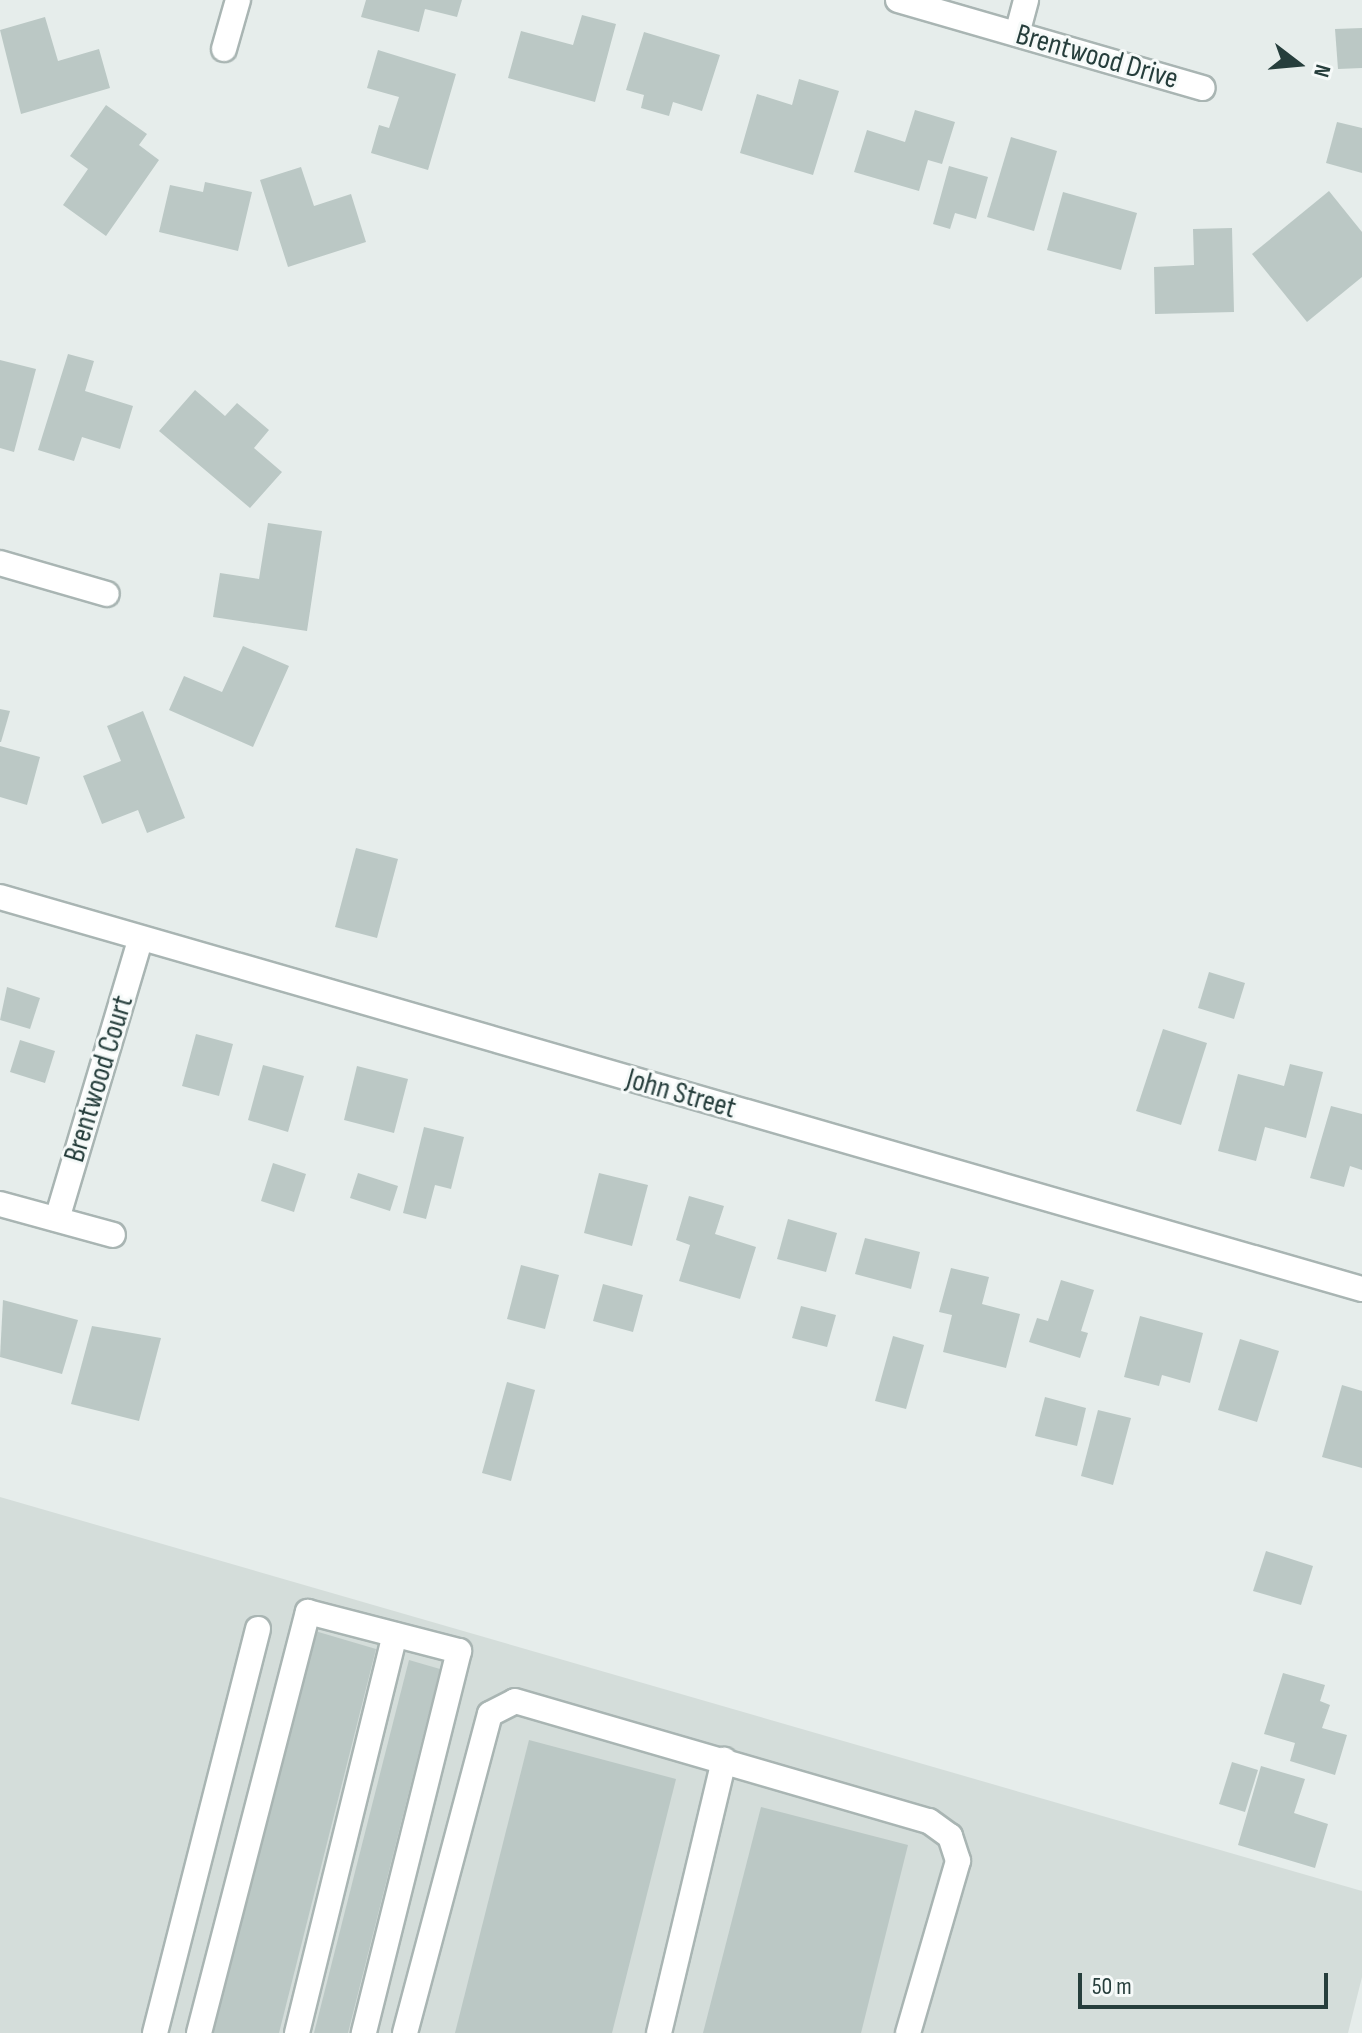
<!DOCTYPE html>
<html>
<head>
<meta charset="utf-8">
<style>
	body { margin:0 }
	#map { position:relative; width:1362px; height:2033px; overflow:hidden; background:#e6edeb; font-family:"Sofia Sans Condensed",sans-serif }
	div>[style] { position:absolute }
	[style*='--x'] { left:calc(var(--x)*1px); top:calc(var(--y)*1px); width:calc(var(--w)*1px); rotate:calc(var(--a)*1deg) }
	.built>* { inset:0; background:#d4ddda }
	.building>* { inset:0; background:#bbc8c5 }
	.roads { filter:drop-shadow(2px 0 #a9b5b3) drop-shadow(-2px 0 #a9b5b3) drop-shadow(0 2px #a9b5b3) drop-shadow(0 -2px #a9b5b3) }
	.minor>* { height:24px; margin:-12px; padding:0 12px; transform-origin:12px; border-radius:12px; background:#fff }
	span { translate:-50% -50%; white-space:nowrap; text-align:center; line-height:1.15; -webkit-text-stroke:6px #f6faf9; paint-order:stroke }
	.street-label { font-size:30px; color:#263e3c }
	.north { position:absolute; left:1258px; top:24px; width:80px; height:80px; -webkit-text-stroke:6px #f6faf9; paint-order:stroke; rotate:106deg; font-size:22px; font-weight:700; line-height:32px; text-align:center; color:#263e3c }
	.north::after { content:''; display:block; margin:auto; width:28px; height:36px; background:#263e3c; clip-path:polygon(50% 0,100% 100%,50% 72%,0 100%) }
	.scale { position:absolute; left:1078px; top:1973px; width:250px; height:36px; box-sizing:border-box; border:4px solid #263e3c; border-top:0; padding-left:10px; font-size:24px; line-height:28px; white-space:nowrap; color:#263e3c; -webkit-text-stroke:6px #f6faf9; paint-order:stroke }
</style>
</head>
<body>
<div id="map">
	<div class="built">
		<i style="clip-path:polygon(0 1497px,1362px 1891px,1362px 1977px,1348px 2033px,0 2033px)"></i>
	</div>
	<div class="building">
		<i style="clip-path:polygon(366px 0,462px 0,457px 17px,425px 9px,419px 32px,361px 17px)"></i>
		<i style="clip-path:polygon(582px 15px,616px 24px,595px 102px,508px 78px,521px 31px,573px 45px)"></i>
		<i style="clip-path:polygon(45px 17px,58px 61px,99px 49px,110px 88px,21px 114px,0 30px)"></i>
		<i style="clip-path:polygon(1362px 28px,1362px 68px,1338px 69px,1335px 29px)"></i>
		<i style="clip-path:polygon(644px 32px,720px 55px,702px 111px,673px 102px,669px 116px,641px 108px,644px 95px,626px 90px)"></i>
		<i style="clip-path:polygon(378px 50px,456px 74px,428px 170px,371px 153px,379px 125px,389px 128px,399px 97px,367px 88px)"></i>
		<i style="clip-path:polygon(799px 79px,839px 91px,813px 175px,740px 153px,757px 94px,792px 105px)"></i>
		<i style="clip-path:polygon(106px 105px,147px 134px,139px 145px,159px 160px,106px 236px,63px 205px,88px 169px,70px 156px)"></i>
		<i style="clip-path:polygon(915px 110px,955px 122px,942px 164px,928px 160px,919px 191px,854px 172px,867px 130px,905px 142px)"></i>
		<i style="clip-path:polygon(1337px 122px,1362px 128px,1362px 173px,1326px 163px)"></i>
		<i style="clip-path:polygon(1011px 137px,1057px 151px,1034px 231px,987px 217px)"></i>
		<i style="clip-path:polygon(949px 166px,988px 177px,976px 219px,955px 213px,950px 229px,933px 224px)"></i>
		<i style="clip-path:polygon(301px 167px,314px 206px,351px 194px,366px 242px,288px 267px,260px 180px)"></i>
		<i style="clip-path:polygon(205px 182px,252px 192px,238px 251px,159px 232px,170px 185px,203px 192px)"></i>
		<i style="clip-path:polygon(1329px 191px,1362px 232px,1362px 277px,1307px 322px,1252px 254px)"></i>
		<i style="clip-path:polygon(1063px 192px,1137px 213px,1121px 270px,1047px 250px)"></i>
		<i style="clip-path:polygon(1232px 228px,1234px 312px,1155px 314px,1154px 267px,1194px 265px,1193px 229px)"></i>
		<i style="clip-path:polygon(68px 354px,94px 361px,85px 391px,133px 406px,120px 449px,82px 437px,74px 461px,38px 450px)"></i>
		<i style="clip-path:polygon(0 360px,36px 369px,14px 452px,0 448px)"></i>
		<i style="clip-path:polygon(195px 390px,225px 416px,237px 403px,269px 430px,254px 448px,282px 472px,250px 508px,159px 431px)"></i>
		<i style="clip-path:polygon(268px 523px,322px 531px,307px 631px,213px 617px,220px 573px,259px 579px)"></i>
		<i style="clip-path:polygon(243px 646px,289px 666px,253px 747px,169px 710px,184px 676px,222px 692px)"></i>
		<i style="clip-path:polygon(0 709px,10px 711px,1px 742px,0 742px)"></i>
		<i style="clip-path:polygon(143px 711px,185px 818px,147px 833px,138px 810px,102px 824px,83px 776px,121px 761px,107px 726px)"></i>
		<i style="clip-path:polygon(0 746px,40px 757px,27px 805px,0 797px)"></i>
		<i style="clip-path:polygon(356px 848px,398px 859px,377px 938px,335px 927px)"></i>
		<i style="clip-path:polygon(1209px 972px,1245px 983px,1234px 1019px,1198px 1008px)"></i>
		<i style="clip-path:polygon(7px 987px,40px 998px,30px 1029px,0 1020px)"></i>
		<i style="clip-path:polygon(1163px 1029px,1207px 1043px,1181px 1125px,1136px 1111px)"></i>
		<i style="clip-path:polygon(196px 1034px,233px 1044px,219px 1096px,182px 1086px)"></i>
		<i style="clip-path:polygon(20px 1040px,55px 1051px,45px 1083px,10px 1072px)"></i>
		<i style="clip-path:polygon(1290px 1064px,1323px 1072px,1306px 1138px,1265px 1127px,1256px 1161px,1218px 1151px,1238px 1074px,1284px 1086px)"></i>
		<i style="clip-path:polygon(263px 1065px,304px 1076px,288px 1132px,248px 1120px)"></i>
		<i style="clip-path:polygon(357px 1066px,408px 1079px,394px 1133px,344px 1120px)"></i>
		<i style="clip-path:polygon(1331px 1106px,1362px 1114px,1362px 1170px,1350px 1166px,1344px 1187px,1310px 1178px)"></i>
		<i style="clip-path:polygon(424px 1127px,464px 1137px,451px 1189px,435px 1185px,426px 1219px,403px 1213px)"></i>
		<i style="clip-path:polygon(273px 1163px,306px 1174px,294px 1212px,261px 1201px)"></i>
		<i style="clip-path:polygon(358px 1173px,398px 1186px,390px 1211px,350px 1198px)"></i>
		<i style="clip-path:polygon(599px 1173px,648px 1185px,632px 1246px,584px 1233px)"></i>
		<i style="clip-path:polygon(689px 1196px,724px 1206px,715px 1234px,756px 1247px,740px 1299px,679px 1281px,690px 1245px,676px 1240px)"></i>
		<i style="clip-path:polygon(788px 1219px,837px 1233px,826px 1272px,777px 1259px)"></i>
		<i style="clip-path:polygon(865px 1238px,920px 1252px,911px 1289px,855px 1274px)"></i>
		<i style="clip-path:polygon(521px 1265px,559px 1275px,545px 1329px,507px 1319px)"></i>
		<i style="clip-path:polygon(951px 1268px,989px 1277px,982px 1304px,1020px 1314px,1006px 1368px,943px 1352px,952px 1315px,939px 1312px)"></i>
		<i style="clip-path:polygon(1061px 1280px,1094px 1290px,1081px 1331px,1088px 1333px,1080px 1358px,1029px 1342px,1037px 1318px,1048px 1321px)"></i>
		<i style="clip-path:polygon(603px 1284px,643px 1295px,633px 1332px,593px 1321px)"></i>
		<i style="clip-path:polygon(3px 1300px,78px 1320px,62px 1374px,0 1357px)"></i>
		<i style="clip-path:polygon(801px 1306px,836px 1315px,827px 1347px,792px 1338px)"></i>
		<i style="clip-path:polygon(1140px 1316px,1203px 1333px,1190px 1383px,1162px 1375px,1159px 1386px,1124px 1377px)"></i>
		<i style="clip-path:polygon(92px 1326px,161px 1338px,139px 1421px,71px 1404px)"></i>
		<i style="clip-path:polygon(893px 1336px,924px 1345px,906px 1409px,875px 1401px)"></i>
		<i style="clip-path:polygon(1240px 1339px,1279px 1351px,1257px 1422px,1218px 1410px)"></i>
		<i style="clip-path:polygon(507px 1382px,535px 1390px,511px 1481px,482px 1473px)"></i>
		<i style="clip-path:polygon(1342px 1385px,1362px 1391px,1362px 1468px,1322px 1457px)"></i>
		<i style="clip-path:polygon(1045px 1397px,1086px 1408px,1077px 1446px,1035px 1436px)"></i>
		<i style="clip-path:polygon(1098px 1410px,1131px 1418px,1113px 1485px,1081px 1476px)"></i>
		<i style="clip-path:polygon(1266px 1551px,1313px 1566px,1301px 1605px,1253px 1591px)"></i>
		<i style="clip-path:polygon(315px 1631px,376px 1649px,279px 2033px,213px 2033px)"></i>
		<i style="clip-path:polygon(409px 1660px,440px 1669px,348px 2033px,314px 2033px)"></i>
		<i style="clip-path:polygon(1283px 1673px,1325px 1685px,1320px 1701px,1330px 1705px,1322px 1728px,1347px 1735px,1335px 1775px,1290px 1761px,1295px 1743px,1264px 1734px)"></i>
		<i style="clip-path:polygon(529px 1740px,676px 1779px,612px 2033px,455px 2033px)"></i>
		<i style="clip-path:polygon(1232px 1762px,1258px 1770px,1245px 1812px,1219px 1804px)"></i>
		<i style="clip-path:polygon(1261px 1766px,1305px 1779px,1294px 1813px,1328px 1824px,1315px 1868px,1238px 1845px)"></i>
		<i style="clip-path:polygon(761px 1807px,908px 1845px,861px 2033px,703px 2033px)"></i>
	</div>
	<div class="roads">
		<div class="minor">
			<i style="--x:898;--y:0;--w:317;--a:16.1"></i>
			<i style="--x:1017;--y:34;--w:35;--a:-75"></i>
			<i style="--x:224;--y:49;--w:51;--a:-74.1"></i>
			<i style="--x:0;--y:563;--w:111;--a:16.2"></i>
			<i style="--x:0;--y:897;--w:1417;--a:16.06"></i>
			<i style="--x:0;--y:1204;--w:117;--a:15.3"></i>
			<i style="--x:57;--y:1219;--w:291;--a:-73.4"></i>
			<i style="--x:155;--y:2033;--w:417;--a:-75.7"></i>
			<i style="--x:199;--y:2033;--w:435;--a:-75.5"></i>
			<i style="--x:308;--y:1612;--w:156;--a:14.5"></i>
			<i style="--x:459;--y:1651;--w:394;--a:104"></i>
			<i style="--x:297;--y:2033;--w:410;--a:-76.2"></i>
			<i style="--x:405;--y:2033;--w:330;--a:-75.1"></i>
			<i style="--x:490;--y:1714;--w:28;--a:-27"></i>
			<i style="--x:515;--y:1701;--w:431;--a:16.2"></i>
			<i style="--x:929;--y:1821;--w:26;--a:36"></i>
			<i style="--x:950;--y:1836;--w:26;--a:72"></i>
			<i style="--x:958;--y:1861;--w:179;--a:106.2"></i>
			<i style="--x:659;--y:2033;--w:281;--a:-76.6"></i>
		</div>
	</div>
	<div class="street-label">
		<span style="left:1097px;top:57px;rotate:16deg">Brentwood Drive</span>
		<span style="left:99px;top:1079px;rotate:-73deg">Brentwood Court</span>
		<span style="left:681px;top:1094px;rotate:16deg">John Street</span>
	</div>
	<div class="north">N</div>
	<div class="scale">50 m</div>
</div>
</body>
</html>
